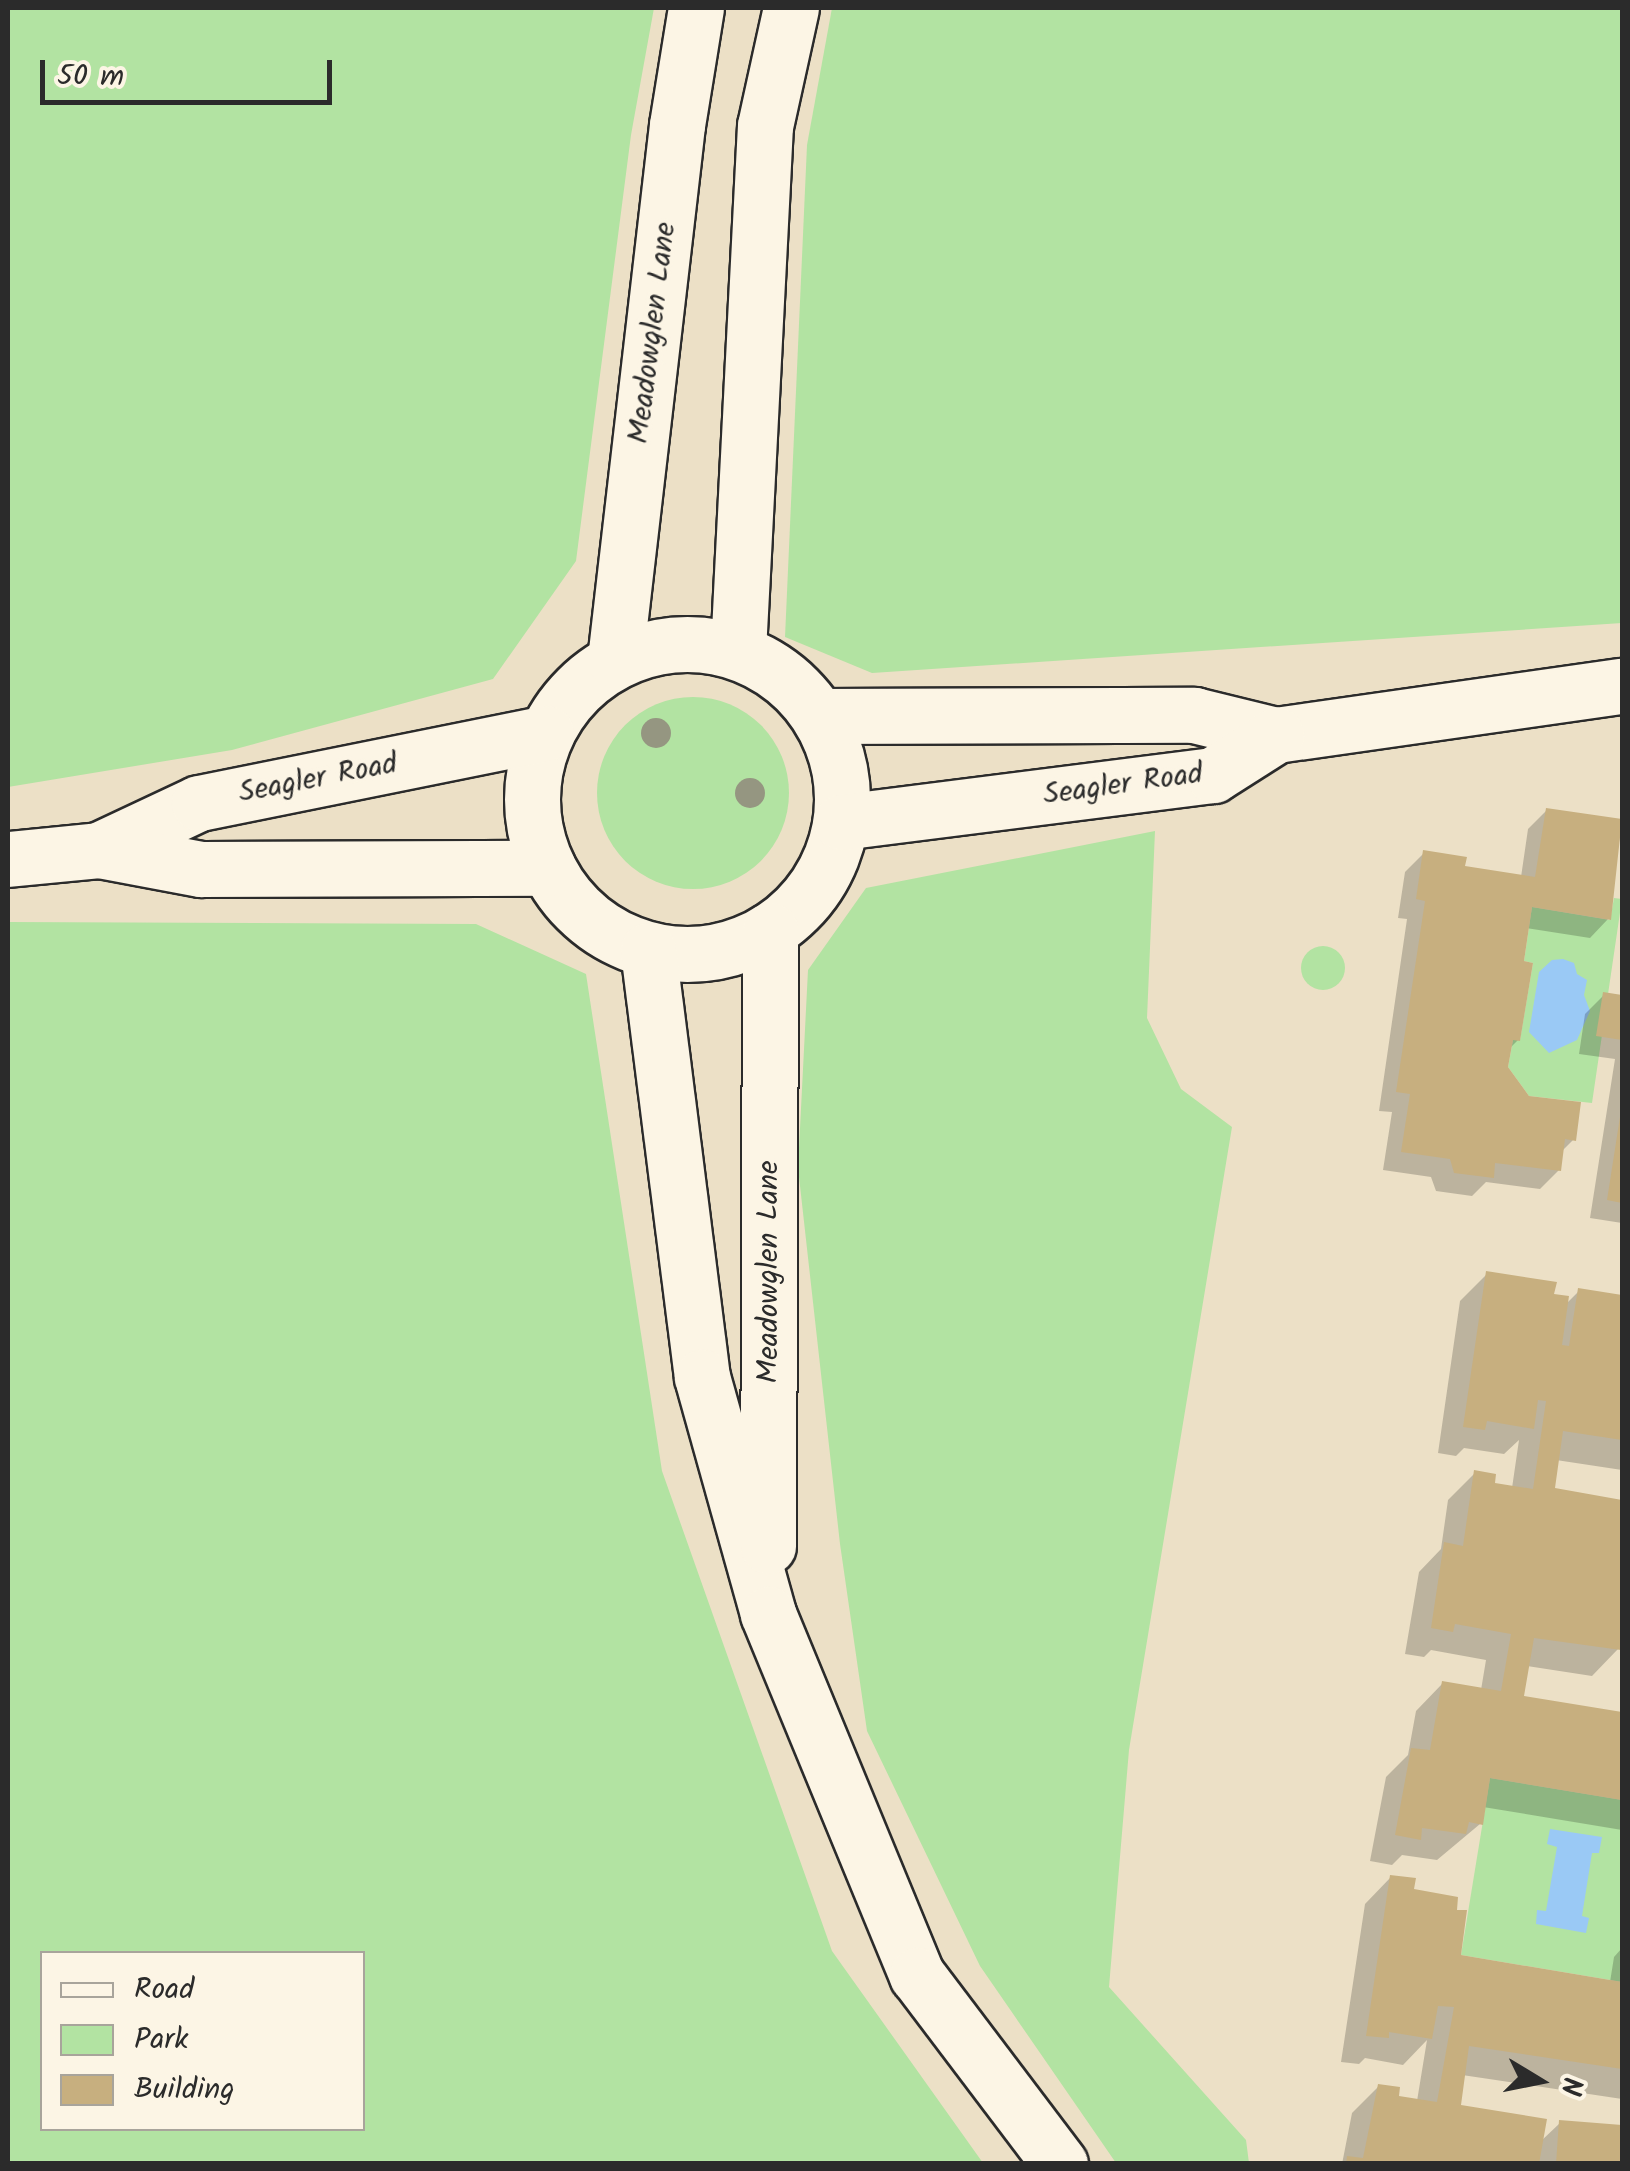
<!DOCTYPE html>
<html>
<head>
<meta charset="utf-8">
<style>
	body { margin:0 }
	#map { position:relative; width:1630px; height:2171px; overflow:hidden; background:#ece0c6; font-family:Kalam,sans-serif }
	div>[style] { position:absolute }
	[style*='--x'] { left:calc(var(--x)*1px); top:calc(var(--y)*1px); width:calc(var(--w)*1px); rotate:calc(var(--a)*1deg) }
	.green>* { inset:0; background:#b2e3a2 }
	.round { border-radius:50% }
	.water>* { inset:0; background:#9ac9f5 }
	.shadow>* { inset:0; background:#0003 }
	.building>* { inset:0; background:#c7af7f }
	.roads { filter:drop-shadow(2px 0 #2b2b2b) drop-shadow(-2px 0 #2b2b2b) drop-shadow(0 2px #2b2b2b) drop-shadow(0 -2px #2b2b2b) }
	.secondary>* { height:55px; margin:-27.5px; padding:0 27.5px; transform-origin:27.5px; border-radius:27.5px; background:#fcf5e5 }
	.secondary>.ring { margin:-27.5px; padding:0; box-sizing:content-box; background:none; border:55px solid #fcf5e5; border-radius:50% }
	.trees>* { width:30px; height:30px; margin:-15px; border-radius:50%; background:#959681 }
	span { translate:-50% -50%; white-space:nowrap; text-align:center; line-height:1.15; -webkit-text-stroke:8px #fcf5e5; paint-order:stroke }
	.street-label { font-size:30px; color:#2b2b2b }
	.frame { position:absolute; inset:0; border:10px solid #2b2b2b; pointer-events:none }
	.legend { position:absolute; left:40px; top:1951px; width:325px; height:180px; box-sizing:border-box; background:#fcf5e5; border:2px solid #a8a49b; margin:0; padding:12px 18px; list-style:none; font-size:30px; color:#2b2b2b }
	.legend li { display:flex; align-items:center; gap:20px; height:50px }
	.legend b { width:50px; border:2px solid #a8a49b }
	.north { position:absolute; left:1490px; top:2031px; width:100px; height:100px; -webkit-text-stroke:8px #fcf5e5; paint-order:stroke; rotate:100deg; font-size:28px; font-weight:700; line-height:40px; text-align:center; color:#2b2b2b }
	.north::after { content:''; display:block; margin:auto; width:35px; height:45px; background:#2b2b2b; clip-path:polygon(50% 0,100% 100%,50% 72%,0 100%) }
	.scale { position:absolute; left:40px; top:60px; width:292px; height:45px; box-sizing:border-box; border:5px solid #2b2b2b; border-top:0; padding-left:12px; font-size:30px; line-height:35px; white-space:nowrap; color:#2b2b2b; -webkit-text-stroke:8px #fcf5e5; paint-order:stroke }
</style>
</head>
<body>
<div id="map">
	<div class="green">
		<i style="clip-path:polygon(8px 8px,654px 8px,631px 135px,576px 561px,493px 679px,232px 750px,8px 787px)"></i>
		<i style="clip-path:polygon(832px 8px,1622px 8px,1622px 623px,872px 673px,785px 637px,807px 145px)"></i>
		<i class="round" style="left:597px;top:697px;width:192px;height:192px"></i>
		<i style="clip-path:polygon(1155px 831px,1147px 1018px,1181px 1089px,1232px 1127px,1129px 1750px,1109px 1987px,1246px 2140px,1249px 2163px,1116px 2163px,980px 1966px,867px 1731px,840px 1544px,798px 1168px,808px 970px,866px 888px)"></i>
		<i style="clip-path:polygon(1614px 898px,1622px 899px,1592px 1103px,1529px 1096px,1508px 1067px,1513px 1040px,1520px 1040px,1533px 963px,1524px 961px,1532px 907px,1610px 920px)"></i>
		<i style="clip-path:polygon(evenodd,8px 922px,476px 924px,586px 974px,662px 1471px,832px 1951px,983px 2163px,8px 2163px,8px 922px,42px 1954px,362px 1954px,362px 2128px,42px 2128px,42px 1954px)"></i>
		<i class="round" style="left:1301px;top:946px;width:44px;height:44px"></i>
		<i style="clip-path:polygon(1490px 1778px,1622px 1800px,1622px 1982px,1461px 1955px)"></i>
	</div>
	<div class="water">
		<i style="clip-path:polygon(1563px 959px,1574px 963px,1577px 974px,1587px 980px,1584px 995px,1590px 1011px,1577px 1040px,1549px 1053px,1529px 1032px,1539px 972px,1552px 960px)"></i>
		<i style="clip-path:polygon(1550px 1829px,1602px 1837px,1599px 1853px,1592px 1853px,1582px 1916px,1589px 1918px,1586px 1933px,1536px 1924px,1537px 1910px,1546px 1911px,1557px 1847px,1547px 1844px)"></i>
	</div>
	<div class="shadow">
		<i style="clip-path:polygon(1547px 810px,1622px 821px,1608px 919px,1590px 938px,1526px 928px,1518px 1040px,1509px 1049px,1505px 1067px,1528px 1098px,1573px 1140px,1561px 1152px,1559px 1170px,1540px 1189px,1486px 1182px,1472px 1196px,1436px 1191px,1431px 1177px,1383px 1170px,1392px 1112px,1379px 1111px,1407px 919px,1398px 918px,1405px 872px,1424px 853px,1462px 868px,1521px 877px,1528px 829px)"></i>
		<i style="clip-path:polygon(1604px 995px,1622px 998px,1622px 1223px,1590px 1218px,1615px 1059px,1579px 1054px,1585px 1014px)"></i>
		<i style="clip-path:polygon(1487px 1274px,1566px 1304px,1579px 1291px,1622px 1298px,1622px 1470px,1556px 1460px,1552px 1490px,1622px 1503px,1622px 1631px,1618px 1649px,1592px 1676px,1527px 1666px,1521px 1698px,1622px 1715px,1622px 1830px,1483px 1807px,1480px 1824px,1437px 1860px,1402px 1855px,1392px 1865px,1370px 1861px,1386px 1777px,1408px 1755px,1416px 1711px,1442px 1684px,1481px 1690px,1486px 1660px,1431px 1650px,1424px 1657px,1405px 1654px,1419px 1572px,1441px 1549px,1448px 1500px,1475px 1473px,1492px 1485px,1512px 1488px,1519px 1440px,1504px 1454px,1464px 1448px,1456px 1456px,1438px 1453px,1460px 1301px)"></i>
		<i style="clip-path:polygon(1391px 1877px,1411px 1891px,1458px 1957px,1610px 1982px,1614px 1957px,1622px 1948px,1622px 2099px,1462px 2075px,1458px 2107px,1540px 2142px,1560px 2123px,1622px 2127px,1622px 2164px,1342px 2164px,1352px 2113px,1379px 2086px,1397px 2098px,1417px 2101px,1427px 2040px,1403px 2065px,1365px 2058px,1359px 2064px,1341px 2062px,1365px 1904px)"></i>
	</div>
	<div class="building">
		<i style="clip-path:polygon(1546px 808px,1622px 819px,1611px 920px,1532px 907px,1524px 961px,1533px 963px,1520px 1041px,1513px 1040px,1508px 1067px,1529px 1096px,1581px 1102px,1576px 1141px,1565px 1139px,1561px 1171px,1495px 1163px,1494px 1178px,1454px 1173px,1450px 1159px,1401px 1152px,1410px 1094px,1396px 1092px,1425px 901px,1416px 899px,1423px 850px,1467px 857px,1465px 866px,1535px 877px)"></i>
		<i style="clip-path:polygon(1603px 992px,1622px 995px,1622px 1040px,1596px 1036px)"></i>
		<i style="clip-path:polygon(1620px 1117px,1622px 1117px,1622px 1203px,1607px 1200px)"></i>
		<i style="clip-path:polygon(1486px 1271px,1557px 1282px,1554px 1294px,1569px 1296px,1562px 1345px,1569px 1346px,1578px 1288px,1622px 1295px,1622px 1440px,1563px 1431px,1555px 1488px,1622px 1500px,1621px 1650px,1534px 1638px,1524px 1696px,1622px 1712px,1622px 1800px,1490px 1778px,1483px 1825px,1469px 1822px,1466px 1834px,1422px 1828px,1421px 1840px,1395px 1835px,1411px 1748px,1430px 1750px,1442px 1681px,1501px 1691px,1511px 1634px,1455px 1624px,1453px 1632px,1431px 1628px,1444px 1542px,1463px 1546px,1474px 1470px,1496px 1474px,1495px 1483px,1533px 1489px,1546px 1401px,1538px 1400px,1534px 1429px,1487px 1421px,1485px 1430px,1463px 1427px)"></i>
		<i style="clip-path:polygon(1390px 1875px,1416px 1878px,1414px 1889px,1458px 1897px,1457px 1910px,1467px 1910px,1461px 1955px,1622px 1982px,1622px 2069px,1469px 2046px,1461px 2105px,1547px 2119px,1539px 2164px,1346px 2164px,1347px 2156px,1363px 2158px,1378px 2084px,1400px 2087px,1399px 2096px,1437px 2102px,1454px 2007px,1438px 2006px,1432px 2039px,1389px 2032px,1389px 2038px,1366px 2036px)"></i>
		<i style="clip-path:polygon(1559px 2120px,1622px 2125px,1622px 2164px,1556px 2164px)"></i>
	</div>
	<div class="roads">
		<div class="secondary">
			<i class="ring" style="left:532px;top:644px;width:255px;height:255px"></i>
			<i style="--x:738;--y:651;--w:526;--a:-87.06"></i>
			<i style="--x:765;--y:126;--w:121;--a:-77.6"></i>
			<i style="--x:615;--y:660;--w:539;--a:-83.39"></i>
			<i style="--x:677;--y:125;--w:119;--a:-80.8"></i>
			<i style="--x:820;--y:716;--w:374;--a:-0.2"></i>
			<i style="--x:1194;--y:715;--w:84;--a:13.7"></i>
			<i style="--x:1276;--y:735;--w:349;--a:-8.1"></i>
			<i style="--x:841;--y:822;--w:375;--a:-7.2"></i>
			<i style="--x:1213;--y:775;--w:75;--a:-32.4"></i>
			<i style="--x:99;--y:850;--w:110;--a:-25.2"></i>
			<i style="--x:199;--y:803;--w:354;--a:-11.4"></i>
			<i style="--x:8;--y:859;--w:91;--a:-5.6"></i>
			<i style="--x:99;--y:850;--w:104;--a:10.6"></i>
			<i style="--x:201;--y:869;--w:347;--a:-0.2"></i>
			<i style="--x:648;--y:950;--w:430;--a:82.8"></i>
			<i style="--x:702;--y:1377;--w:246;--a:74.4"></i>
			<i style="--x:768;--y:1614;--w:391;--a:67.6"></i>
			<i style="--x:917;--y:1975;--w:237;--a:52.9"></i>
			<i style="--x:768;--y:1546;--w:616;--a:-89.81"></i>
		</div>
	</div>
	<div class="trees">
		<i style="left:656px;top:733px"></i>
		<i style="left:750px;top:793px"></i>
	</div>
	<div class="street-label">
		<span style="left:653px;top:333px;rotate:-83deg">Meadowglen Lane</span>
		<span style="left:318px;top:779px;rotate:-11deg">Seagler Road</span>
		<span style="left:1123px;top:785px;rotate:-8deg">Seagler Road</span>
		<span style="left:769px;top:1272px;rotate:-90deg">Meadowglen Lane</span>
	</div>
	<div class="frame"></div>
	<ul class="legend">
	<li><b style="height:12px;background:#fcf5e5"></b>Road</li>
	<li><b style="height:28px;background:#b2e3a2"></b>Park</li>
	<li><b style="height:28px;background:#c7af7f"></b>Building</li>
	</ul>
	<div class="north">N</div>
	<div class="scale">50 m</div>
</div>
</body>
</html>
